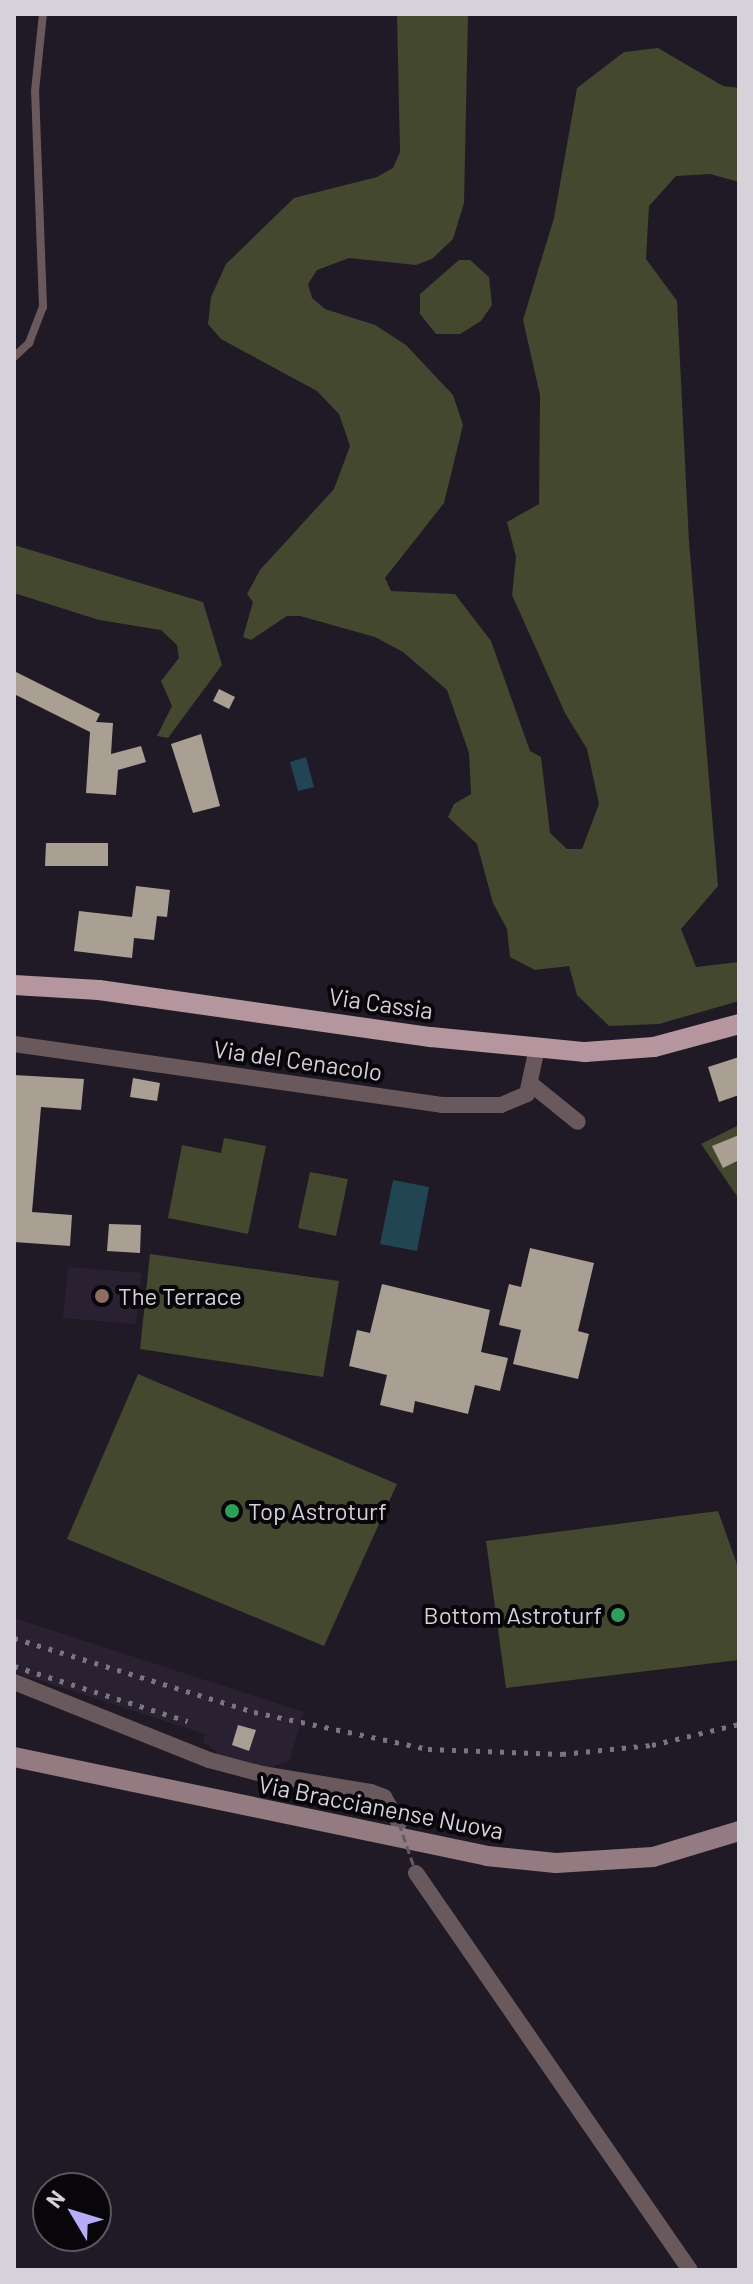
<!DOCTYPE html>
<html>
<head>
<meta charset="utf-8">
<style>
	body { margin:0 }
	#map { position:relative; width:753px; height:2284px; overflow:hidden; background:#1f1a25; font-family:Barlow,sans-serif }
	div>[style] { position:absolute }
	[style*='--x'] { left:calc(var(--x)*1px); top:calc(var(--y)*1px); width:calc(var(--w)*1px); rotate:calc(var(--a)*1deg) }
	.built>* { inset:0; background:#292131 }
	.green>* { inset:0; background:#43482e }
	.water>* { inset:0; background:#214553 }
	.building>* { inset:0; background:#aa9f93 }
	.service>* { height:8px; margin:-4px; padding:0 4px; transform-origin:4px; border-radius:4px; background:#69595d }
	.minor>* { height:16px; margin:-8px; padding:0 8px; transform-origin:8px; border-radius:8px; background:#69595d }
	.secondary>* { height:20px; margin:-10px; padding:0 10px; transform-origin:10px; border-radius:10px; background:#947b82 }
	.primary>* { height:20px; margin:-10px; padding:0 10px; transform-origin:10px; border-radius:10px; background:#b6969e }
	.rail>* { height:5px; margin-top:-2.5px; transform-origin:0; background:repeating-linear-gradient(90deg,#7a767f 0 4px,transparent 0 12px) }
	.path-bridge>* { height:3px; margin-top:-1.5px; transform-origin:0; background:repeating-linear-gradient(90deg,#605b65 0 8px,transparent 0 12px) }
	.dots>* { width:22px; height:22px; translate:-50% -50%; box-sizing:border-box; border:4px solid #08060a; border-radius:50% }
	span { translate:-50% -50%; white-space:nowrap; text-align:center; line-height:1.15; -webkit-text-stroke:8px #08060a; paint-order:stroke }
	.street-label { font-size:24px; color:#d5d2d9 }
	.poi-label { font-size:24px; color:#d5d2d9 }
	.left { translate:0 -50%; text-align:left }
	.right { translate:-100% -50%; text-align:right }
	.frame { position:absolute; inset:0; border:16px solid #d5d2d9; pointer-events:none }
	.north { position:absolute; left:32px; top:2172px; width:80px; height:80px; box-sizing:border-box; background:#08060a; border:2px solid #5a585d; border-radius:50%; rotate:308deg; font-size:22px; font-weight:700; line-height:32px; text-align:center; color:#d5d2d9 }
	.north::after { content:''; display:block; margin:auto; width:28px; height:36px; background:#b6acf8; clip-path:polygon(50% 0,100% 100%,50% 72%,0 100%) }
</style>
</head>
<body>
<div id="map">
	<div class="built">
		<i style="clip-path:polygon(68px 1267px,141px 1273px,136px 1324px,63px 1318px)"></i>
		<i style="clip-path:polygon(14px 1618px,304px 1712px,289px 1761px,261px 1770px,214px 1759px,216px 1751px,203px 1742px,205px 1734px,14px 1672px)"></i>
	</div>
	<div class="green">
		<i style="clip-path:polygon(397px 14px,468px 14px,464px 203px,453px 239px,432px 259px,416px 265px,349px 258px,317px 270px,308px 284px,312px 298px,325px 309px,375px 325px,406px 345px,453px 395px,463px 425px,444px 503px,385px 578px,391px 591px,455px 594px,491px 641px,530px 751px,541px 757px,550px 833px,567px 849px,582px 849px,599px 804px,587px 749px,565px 713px,512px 595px,516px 557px,507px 522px,539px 504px,540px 395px,523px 320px,554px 218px,577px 88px,624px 52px,658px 48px,723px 86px,739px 88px,739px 182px,710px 174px,676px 176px,649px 206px,646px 259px,677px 301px,689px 542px,718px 886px,681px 929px,696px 967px,739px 962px,739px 1001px,659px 1024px,609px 1026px,577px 995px,569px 966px,535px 970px,510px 957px,507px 929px,493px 903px,477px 844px,448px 817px,454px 804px,471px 794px,469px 753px,447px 690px,403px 652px,375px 637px,300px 616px,287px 616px,251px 640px,243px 637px,253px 602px,247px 594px,260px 570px,334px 489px,350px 446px,339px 414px,317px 391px,221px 339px,208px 324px,211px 297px,226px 264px,294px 198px,377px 177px,393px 168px,400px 152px)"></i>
		<i style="clip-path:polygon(459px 260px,470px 260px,489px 277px,492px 305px,481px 321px,460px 334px,436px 334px,420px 314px,420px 294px)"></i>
		<i style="clip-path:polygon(14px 545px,203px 602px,222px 665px,168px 738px,157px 736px,172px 706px,161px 681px,179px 658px,177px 645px,161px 630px,99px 620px,14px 593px)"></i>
		<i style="clip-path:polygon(739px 1125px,739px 1199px,701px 1144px)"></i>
		<i style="clip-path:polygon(224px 1138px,266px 1146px,248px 1234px,168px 1218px,182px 1145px,221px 1153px)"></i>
		<i style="clip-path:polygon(310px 1172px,348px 1179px,336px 1236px,298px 1228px)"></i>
		<i style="clip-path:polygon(150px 1254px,339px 1281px,323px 1377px,140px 1349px)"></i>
		<i style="clip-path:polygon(138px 1374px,397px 1484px,324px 1646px,67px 1539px)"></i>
		<i style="clip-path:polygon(718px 1511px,739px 1570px,739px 1660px,506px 1688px,486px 1541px)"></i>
	</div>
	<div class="water">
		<i style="clip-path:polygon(306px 757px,314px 787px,298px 791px,290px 762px)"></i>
		<i style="clip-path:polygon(393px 1180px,429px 1187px,417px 1251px,380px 1244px)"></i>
	</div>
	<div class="building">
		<i style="clip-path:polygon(14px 671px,100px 714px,96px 722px,113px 723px,111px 754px,141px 746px,146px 762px,118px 770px,116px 795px,86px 793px,90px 732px,14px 694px)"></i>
		<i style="clip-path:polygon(219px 689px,235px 697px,229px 709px,213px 701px)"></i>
		<i style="clip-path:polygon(201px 734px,220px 806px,193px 813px,171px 744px)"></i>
		<i style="clip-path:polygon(46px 843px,108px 843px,108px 866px,45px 866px)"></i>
		<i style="clip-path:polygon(136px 886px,170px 890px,167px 917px,157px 916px,154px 940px,134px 938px,132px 958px,74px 951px,79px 911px,132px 917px)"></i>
		<i style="clip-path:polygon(739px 1057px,739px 1095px,719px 1102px,708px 1067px)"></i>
		<i style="clip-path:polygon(14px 1075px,84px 1079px,81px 1110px,41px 1107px,32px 1212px,72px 1215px,70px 1246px,14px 1242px)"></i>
		<i style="clip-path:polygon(133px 1078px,160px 1083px,157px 1101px,130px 1097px)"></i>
		<i style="clip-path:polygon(739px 1135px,739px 1160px,723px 1168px,712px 1146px)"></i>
		<i style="clip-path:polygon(109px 1224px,141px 1225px,140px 1253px,107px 1251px)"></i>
		<i style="clip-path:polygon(530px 1248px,594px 1263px,578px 1331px,589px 1334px,578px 1379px,513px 1364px,521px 1330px,499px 1325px,509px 1284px,521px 1287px)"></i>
		<i style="clip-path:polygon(382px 1284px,490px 1310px,481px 1352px,508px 1358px,500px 1391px,475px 1385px,468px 1414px,415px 1401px,413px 1413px,380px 1405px,387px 1375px,349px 1366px,357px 1330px,370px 1333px)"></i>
		<i style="clip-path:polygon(238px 1725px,256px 1730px,249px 1751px,232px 1745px)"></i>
	</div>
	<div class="service">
		<i style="--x:14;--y:357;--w:21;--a:-43"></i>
		<i style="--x:29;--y:343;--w:39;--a:-69"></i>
		<i style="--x:43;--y:307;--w:216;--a:-92.1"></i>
		<i style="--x:35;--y:91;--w:77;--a:-84.1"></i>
	</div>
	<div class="minor">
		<i style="--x:14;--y:1044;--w:432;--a:8.1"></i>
		<i style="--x:442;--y:1105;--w:59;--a:0"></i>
		<i style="--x:501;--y:1105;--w:28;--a:-23"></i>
		<i style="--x:527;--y:1094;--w:47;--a:-77.7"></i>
		<i style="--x:531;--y:1084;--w:60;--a:39"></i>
		<i style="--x:14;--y:1682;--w:210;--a:21.8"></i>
		<i style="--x:209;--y:1760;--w:55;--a:14.8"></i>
		<i style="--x:262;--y:1774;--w:110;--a:9.4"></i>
		<i style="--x:371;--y:1792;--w:14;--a:21"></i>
		<i style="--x:384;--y:1797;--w:30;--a:60"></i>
		<i style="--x:416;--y:1873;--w:482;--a:55.4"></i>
	</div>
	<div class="secondary">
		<i style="--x:14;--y:1757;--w:483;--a:11.8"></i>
		<i style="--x:487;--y:1856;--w:69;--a:5.8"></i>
		<i style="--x:556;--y:1863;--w:97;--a:-3.5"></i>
		<i style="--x:653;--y:1857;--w:90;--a:-16.8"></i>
	</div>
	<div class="primary">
		<i style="--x:14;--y:985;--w:85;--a:3.4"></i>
		<i style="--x:99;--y:990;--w:335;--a:8.1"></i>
		<i style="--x:431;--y:1037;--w:155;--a:5.6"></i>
		<i style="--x:585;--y:1052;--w:69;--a:-4.1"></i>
		<i style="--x:654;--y:1047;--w:88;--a:-15.1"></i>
	</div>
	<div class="rail">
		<i style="--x:14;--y:1638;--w:251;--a:17.1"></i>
		<i style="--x:254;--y:1712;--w:178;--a:12"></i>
		<i style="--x:428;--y:1749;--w:134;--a:2.1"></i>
		<i style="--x:562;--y:1754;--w:90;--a:-5.7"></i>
		<i style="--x:652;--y:1745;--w:89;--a:-13.6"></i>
		<i style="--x:14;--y:1666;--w:182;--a:17.6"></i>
	</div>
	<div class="path-bridge">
		<i style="--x:399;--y:1823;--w:53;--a:71.2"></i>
	</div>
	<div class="dots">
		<i style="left:102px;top:1296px;background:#8d6e63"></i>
		<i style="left:232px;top:1511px;background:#2e9e5b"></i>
		<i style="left:618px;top:1615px;background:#2e9e5b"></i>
	</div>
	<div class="street-label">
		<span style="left:381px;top:1003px;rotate:8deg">Via Cassia</span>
		<span style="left:298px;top:1060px;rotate:8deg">Via del Cenacolo</span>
		<span style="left:381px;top:1807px;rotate:11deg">Via Braccianense Nuova</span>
	</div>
	<div class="poi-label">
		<span class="left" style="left:118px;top:1296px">The Terrace</span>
		<span class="left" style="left:248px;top:1511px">Top Astroturf</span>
		<span class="right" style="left:602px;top:1615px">Bottom Astroturf</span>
	</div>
	<div class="frame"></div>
	<div class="north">N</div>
</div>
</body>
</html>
